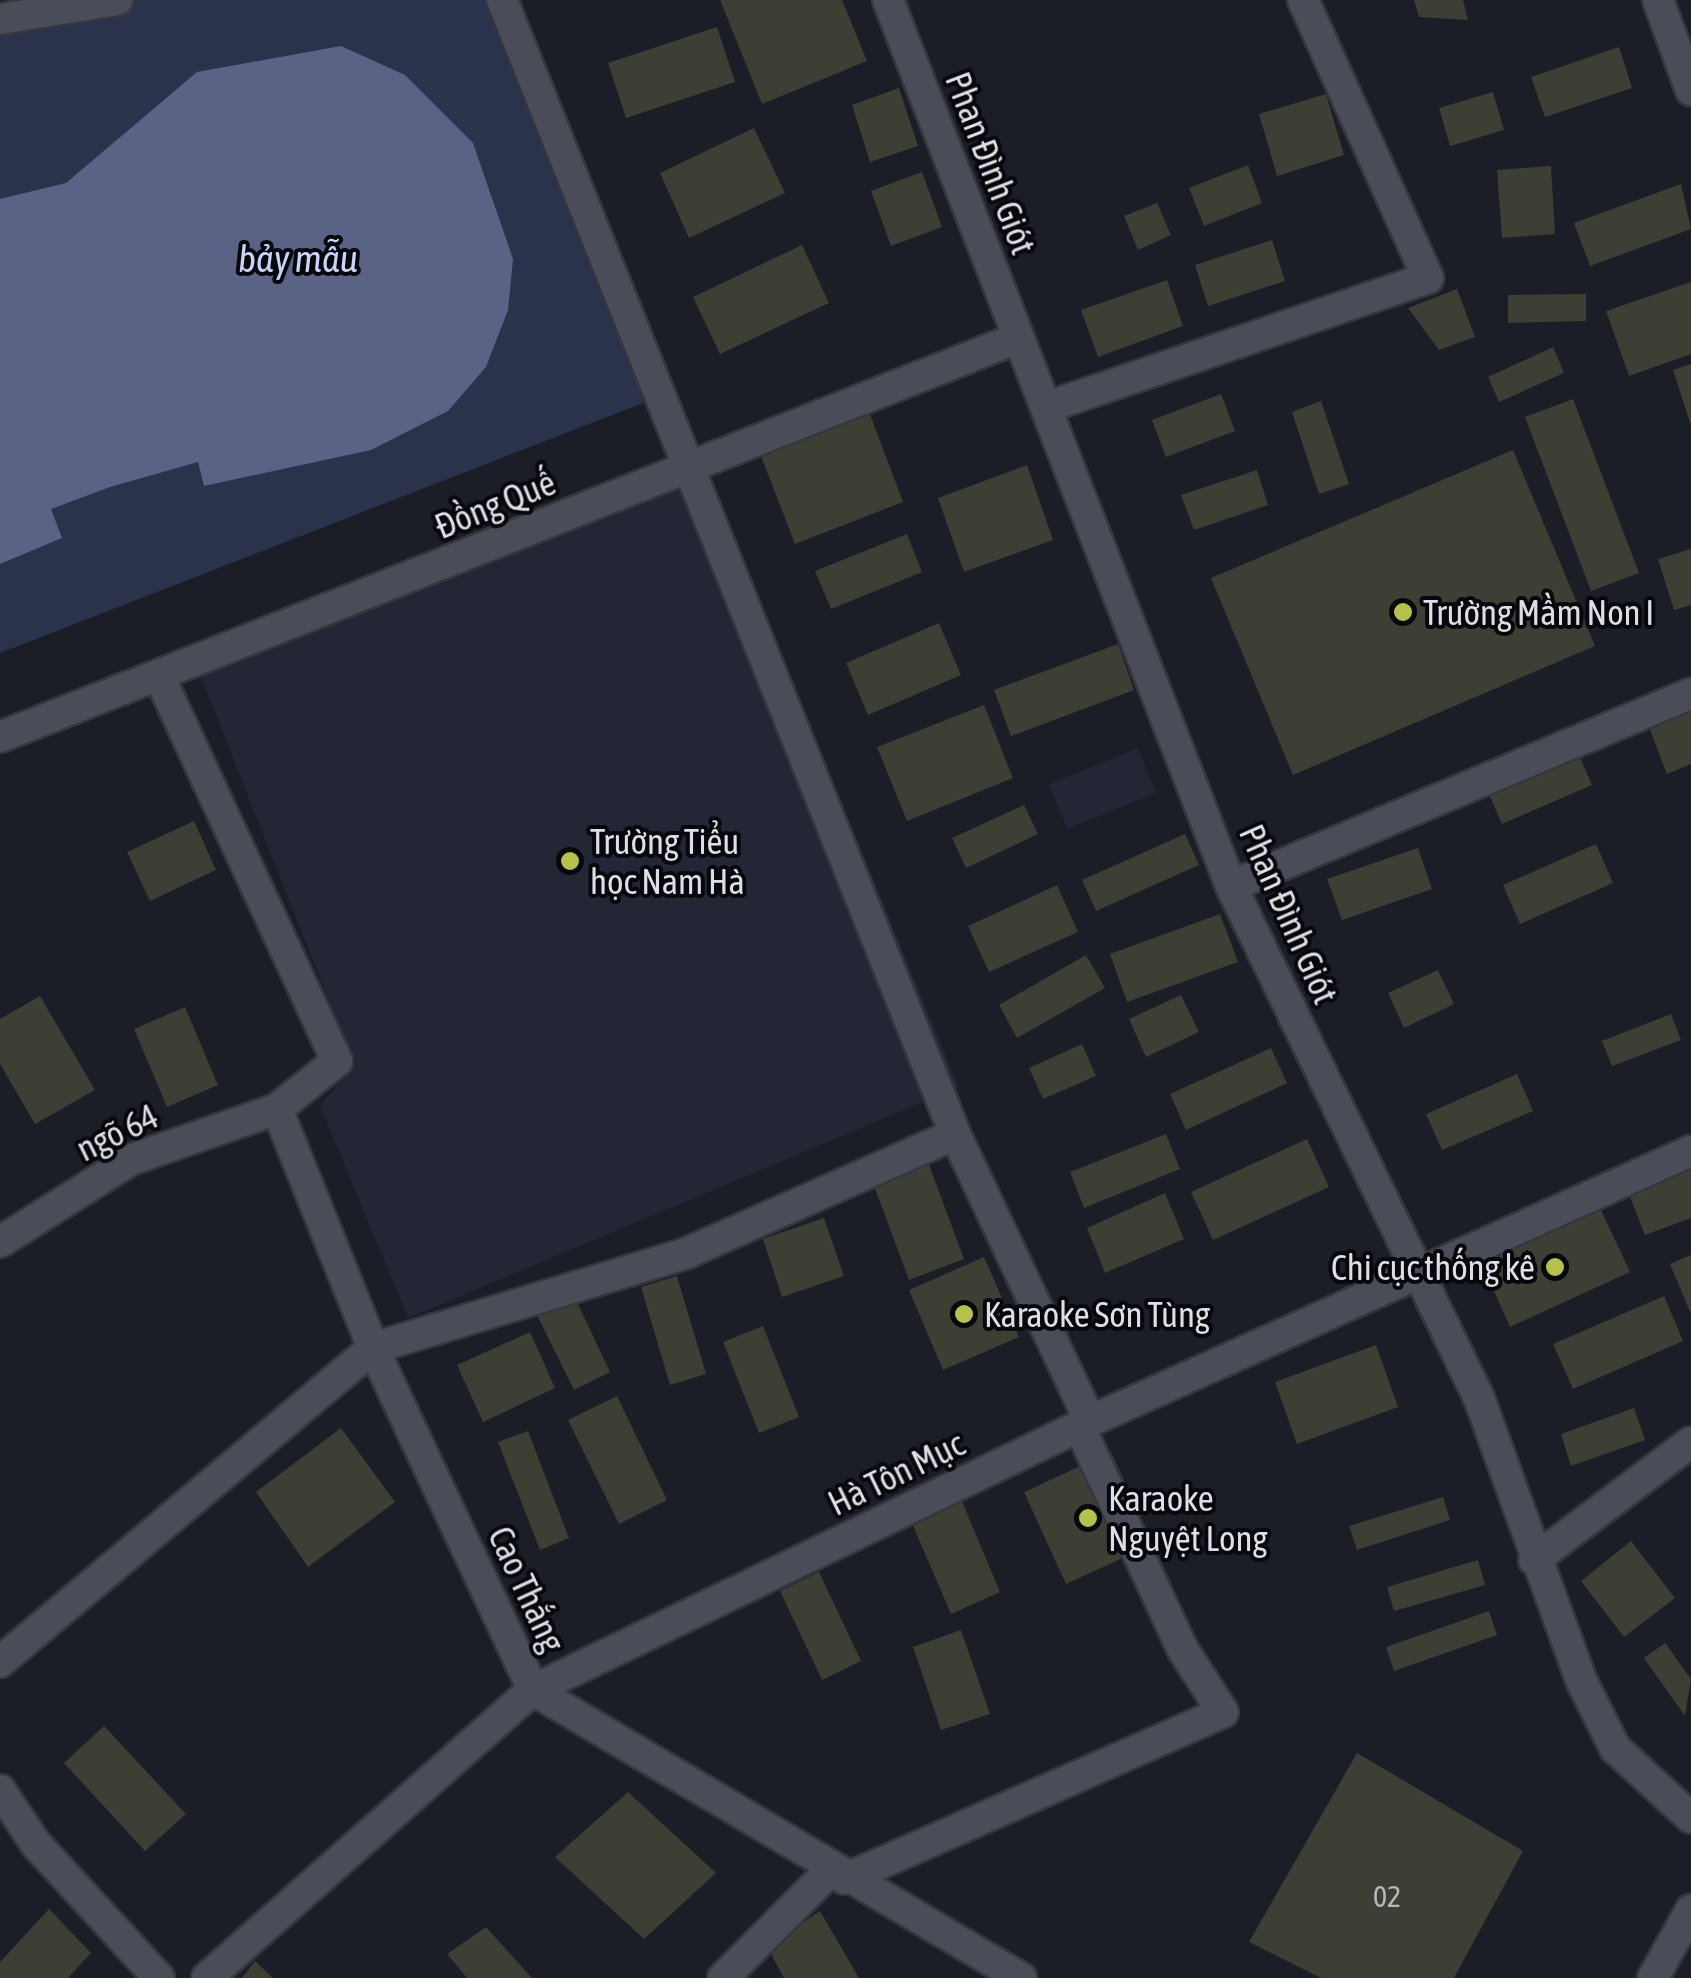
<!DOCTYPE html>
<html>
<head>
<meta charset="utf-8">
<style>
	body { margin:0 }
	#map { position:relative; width:1691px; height:1978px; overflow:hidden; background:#1b1d27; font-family:"Asap Condensed",sans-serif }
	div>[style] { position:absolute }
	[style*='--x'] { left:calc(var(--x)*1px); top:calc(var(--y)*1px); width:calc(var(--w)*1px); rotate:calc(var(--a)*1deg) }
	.built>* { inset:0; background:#222635 }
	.green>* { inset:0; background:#2b324b }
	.water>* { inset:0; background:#5a6385 }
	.building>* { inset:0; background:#3d3f34 }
	.roads { filter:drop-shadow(2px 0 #35373e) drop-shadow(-2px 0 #35373e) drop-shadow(0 2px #35373e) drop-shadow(0 -2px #35373e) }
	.minor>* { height:30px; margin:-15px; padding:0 15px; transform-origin:15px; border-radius:15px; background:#4a4d58 }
	.dots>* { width:28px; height:28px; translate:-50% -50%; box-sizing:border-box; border:5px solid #07080c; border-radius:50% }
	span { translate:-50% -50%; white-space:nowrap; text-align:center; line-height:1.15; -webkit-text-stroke:8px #07080c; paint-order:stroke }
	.number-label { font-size:30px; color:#b5b7ba }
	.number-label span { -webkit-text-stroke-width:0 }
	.street-label { font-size:35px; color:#dddfe6 }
	.poi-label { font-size:35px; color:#dddfe6 }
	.left { translate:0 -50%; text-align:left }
	.right { translate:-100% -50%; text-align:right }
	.water-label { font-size:38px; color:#cad4f8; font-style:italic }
</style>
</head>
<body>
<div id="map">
	<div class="built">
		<i style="clip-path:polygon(698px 454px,959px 1087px,408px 1318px,320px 1106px,354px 1064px,193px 657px)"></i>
		<i style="clip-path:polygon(1138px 748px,1156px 793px,1067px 829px,1049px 784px)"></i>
	</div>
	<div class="green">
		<i style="clip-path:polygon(97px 0,505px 0,648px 401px,0 653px,0 19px)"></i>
	</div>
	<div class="water">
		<i style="clip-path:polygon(341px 46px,405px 75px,473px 143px,513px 259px,508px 310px,486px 367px,448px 411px,371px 450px,204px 486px,198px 462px,110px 487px,51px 509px,62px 538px,0 564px,0 199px,66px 183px,197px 72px)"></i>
	</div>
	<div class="building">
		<i style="clip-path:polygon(720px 0,842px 0,867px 61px,762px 104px)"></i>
		<i style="clip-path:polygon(1414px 0,1463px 0,1468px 20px,1419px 17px)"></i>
		<i style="clip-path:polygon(717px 27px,735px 82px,626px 118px,608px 63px)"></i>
		<i style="clip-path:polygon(1619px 47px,1632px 88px,1545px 117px,1531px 77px)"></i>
		<i style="clip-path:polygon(899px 88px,918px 146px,870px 162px,852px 105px)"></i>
		<i style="clip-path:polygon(1493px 92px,1504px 130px,1450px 146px,1439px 108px)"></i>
		<i style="clip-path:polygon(1326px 94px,1344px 155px,1277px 176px,1259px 114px)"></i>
		<i style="clip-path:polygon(754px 128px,785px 193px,689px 238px,660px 173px)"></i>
		<i style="clip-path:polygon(1248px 165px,1262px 203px,1204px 226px,1189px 188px)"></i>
		<i style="clip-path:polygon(1551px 166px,1555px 234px,1502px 238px,1497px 170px)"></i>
		<i style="clip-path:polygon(922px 172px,942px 227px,891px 246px,871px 191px)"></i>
		<i style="clip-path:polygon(1681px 184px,1691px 229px,1590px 266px,1574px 223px)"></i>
		<i style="clip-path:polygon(1157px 203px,1171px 235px,1138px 250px,1124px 216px)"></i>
		<i style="clip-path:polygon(1272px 240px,1285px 281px,1208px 306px,1195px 265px)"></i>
		<i style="clip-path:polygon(802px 245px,829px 303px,720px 354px,693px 297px)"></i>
		<i style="clip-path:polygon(1167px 280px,1183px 326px,1098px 357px,1081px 310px)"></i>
		<i style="clip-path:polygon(1691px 282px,1691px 354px,1629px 376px,1606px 311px)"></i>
		<i style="clip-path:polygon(1457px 289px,1475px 337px,1439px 350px,1408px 308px)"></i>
		<i style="clip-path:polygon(1586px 294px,1586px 321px,1508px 323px,1508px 295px)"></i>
		<i style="clip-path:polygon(1553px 347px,1564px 373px,1499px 402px,1488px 377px)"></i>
		<i style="clip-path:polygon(1691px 364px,1691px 423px,1690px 423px,1673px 370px)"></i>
		<i style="clip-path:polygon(1221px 394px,1235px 431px,1166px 457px,1152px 420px)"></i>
		<i style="clip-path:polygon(1573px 399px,1639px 573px,1591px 591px,1525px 417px)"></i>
		<i style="clip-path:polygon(1321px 401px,1349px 484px,1319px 494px,1292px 412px)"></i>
		<i style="clip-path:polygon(868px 409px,903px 502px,795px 544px,759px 451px)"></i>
		<i style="clip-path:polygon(1513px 450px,1595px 646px,1293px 775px,1211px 578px)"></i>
		<i style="clip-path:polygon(1027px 465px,1053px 540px,964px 572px,938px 498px)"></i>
		<i style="clip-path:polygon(1257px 470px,1268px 505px,1194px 530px,1181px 495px)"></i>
		<i style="clip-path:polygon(907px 534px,922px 572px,831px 609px,815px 571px)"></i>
		<i style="clip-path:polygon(1691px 549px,1691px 605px,1674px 610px,1658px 559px)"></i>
		<i style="clip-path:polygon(939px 623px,961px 675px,868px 715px,846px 663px)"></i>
		<i style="clip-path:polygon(1118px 644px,1134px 690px,1011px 736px,994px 690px)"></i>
		<i style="clip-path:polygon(984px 705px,1013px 778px,907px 821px,877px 747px)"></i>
		<i style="clip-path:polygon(1691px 710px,1691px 764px,1667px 774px,1649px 727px)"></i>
		<i style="clip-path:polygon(1579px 755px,1592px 785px,1502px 824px,1489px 794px)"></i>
		<i style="clip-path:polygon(1024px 805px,1038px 834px,966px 868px,952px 838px)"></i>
		<i style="clip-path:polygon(194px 821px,216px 870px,150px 901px,127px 852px)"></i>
		<i style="clip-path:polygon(1185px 834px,1199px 865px,1096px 911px,1082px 880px)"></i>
		<i style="clip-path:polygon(1596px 844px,1613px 883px,1520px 924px,1503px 885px)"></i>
		<i style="clip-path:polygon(1418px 848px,1432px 889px,1342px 920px,1327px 879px)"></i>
		<i style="clip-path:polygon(1057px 885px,1078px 932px,989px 972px,968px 926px)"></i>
		<i style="clip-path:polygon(1220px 914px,1238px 962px,1127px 1002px,1110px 954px)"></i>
		<i style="clip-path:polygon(1086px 955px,1105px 988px,1017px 1038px,999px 1005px)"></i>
		<i style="clip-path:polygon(1438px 970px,1454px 1004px,1404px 1028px,1388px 993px)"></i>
		<i style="clip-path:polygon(1181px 995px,1199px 1032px,1146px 1057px,1129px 1019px)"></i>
		<i style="clip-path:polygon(40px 996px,95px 1090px,35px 1124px,0 1064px,0 1019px)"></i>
		<i style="clip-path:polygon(185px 1007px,218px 1085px,167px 1107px,134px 1029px)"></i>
		<i style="clip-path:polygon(1671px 1014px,1681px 1040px,1612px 1066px,1602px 1041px)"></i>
		<i style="clip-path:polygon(1082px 1044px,1096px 1076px,1043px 1099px,1029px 1068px)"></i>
		<i style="clip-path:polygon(1271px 1048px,1287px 1083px,1186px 1130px,1170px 1094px)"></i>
		<i style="clip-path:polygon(1517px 1074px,1533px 1111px,1442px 1150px,1426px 1114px)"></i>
		<i style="clip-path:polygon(1166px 1134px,1180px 1169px,1084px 1208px,1070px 1172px)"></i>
		<i style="clip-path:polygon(1307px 1139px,1329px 1187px,1213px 1240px,1191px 1192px)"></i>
		<i style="clip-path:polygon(1691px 1160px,1691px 1218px,1645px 1235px,1625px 1184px)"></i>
		<i style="clip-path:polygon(928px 1162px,964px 1259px,909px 1280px,873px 1183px)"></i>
		<i style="clip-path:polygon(1165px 1193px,1184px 1239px,1105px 1273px,1087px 1228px)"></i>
		<i style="clip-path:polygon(1600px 1208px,1630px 1272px,1510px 1327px,1481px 1262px)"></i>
		<i style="clip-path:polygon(824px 1218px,844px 1276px,782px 1297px,763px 1239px)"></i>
		<i style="clip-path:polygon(1691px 1255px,1691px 1314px,1670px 1264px)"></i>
		<i style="clip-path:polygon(984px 1257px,1019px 1337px,943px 1370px,909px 1290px)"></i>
		<i style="clip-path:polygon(677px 1276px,706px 1374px,670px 1385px,641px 1287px)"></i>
		<i style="clip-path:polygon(1664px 1296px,1683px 1341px,1573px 1389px,1553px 1344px)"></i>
		<i style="clip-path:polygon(577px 1302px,610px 1372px,574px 1390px,535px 1311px)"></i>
		<i style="clip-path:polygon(763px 1326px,799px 1417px,759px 1433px,723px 1342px)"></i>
		<i style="clip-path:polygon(530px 1332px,555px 1388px,483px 1422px,457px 1365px)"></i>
		<i style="clip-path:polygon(1376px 1345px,1398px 1407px,1297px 1444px,1275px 1382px)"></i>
		<i style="clip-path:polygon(617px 1396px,667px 1500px,619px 1524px,568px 1420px)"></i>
		<i style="clip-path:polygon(1634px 1408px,1645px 1440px,1571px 1466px,1561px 1434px)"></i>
		<i style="clip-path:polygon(341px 1428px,395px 1502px,308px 1567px,256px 1492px)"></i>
		<i style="clip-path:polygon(528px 1431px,569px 1538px,540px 1550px,498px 1442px)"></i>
		<i style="clip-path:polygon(1111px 1452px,1153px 1544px,1066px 1584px,1024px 1492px)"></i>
		<i style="clip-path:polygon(958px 1492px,1000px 1592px,951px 1614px,908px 1514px)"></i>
		<i style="clip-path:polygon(1443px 1497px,1450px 1520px,1357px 1550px,1349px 1526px)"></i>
		<i style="clip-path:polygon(1631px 1541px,1675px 1598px,1624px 1637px,1581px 1581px)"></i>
		<i style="clip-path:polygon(1478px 1560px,1485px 1585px,1394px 1611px,1387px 1587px)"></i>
		<i style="clip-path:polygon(819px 1572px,861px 1661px,822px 1680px,780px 1591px)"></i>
		<i style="clip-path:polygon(1489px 1611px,1497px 1635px,1394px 1671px,1386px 1647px)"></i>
		<i style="clip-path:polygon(961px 1630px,990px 1714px,941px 1730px,913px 1647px)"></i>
		<i style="clip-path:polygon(1665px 1643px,1691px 1679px,1685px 1716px,1644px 1658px)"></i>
		<i style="clip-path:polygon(104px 1726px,186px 1814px,145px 1851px,64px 1763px)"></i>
		<i style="clip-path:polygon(1357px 1753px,1523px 1851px,1454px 1978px,1321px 1978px,1249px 1942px)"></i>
		<i style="clip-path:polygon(628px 1792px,716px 1873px,644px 1939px,555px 1857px)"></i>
		<i style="clip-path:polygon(49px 1909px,91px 1953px,68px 1978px,0 1978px,0 1962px)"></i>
		<i style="clip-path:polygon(820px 1911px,859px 1978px,784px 1978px,767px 1947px)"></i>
		<i style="clip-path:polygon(486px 1927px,532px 1978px,467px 1978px,447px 1954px)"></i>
		<i style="clip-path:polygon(255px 1961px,273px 1978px,242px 1978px)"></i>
	</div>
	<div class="roads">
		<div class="minor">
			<i style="--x:502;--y:0;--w:1221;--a:68.22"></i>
			<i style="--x:955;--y:1134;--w:317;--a:64.8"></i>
			<i style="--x:888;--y:0;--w:950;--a:68.84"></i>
			<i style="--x:1231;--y:886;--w:569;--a:64.16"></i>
			<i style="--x:1479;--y:1398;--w:302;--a:70.1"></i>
			<i style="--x:1582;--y:1682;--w:74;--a:63.4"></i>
			<i style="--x:1615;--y:1748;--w:103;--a:42.6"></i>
			<i style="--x:1658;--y:0;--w:96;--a:69.9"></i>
			<i style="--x:0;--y:19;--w:119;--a:-9.2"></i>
			<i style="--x:1050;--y:406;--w:399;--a:-18.7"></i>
			<i style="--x:1428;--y:278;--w:305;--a:-114.2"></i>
			<i style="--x:0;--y:737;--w:1093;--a:-21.4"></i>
			<i style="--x:1231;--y:886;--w:498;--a:-22.7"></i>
			<i style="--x:277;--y:1109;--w:258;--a:68.1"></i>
			<i style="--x:373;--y:1348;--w:378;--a:64.9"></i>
			<i style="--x:533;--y:1690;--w:567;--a:30.55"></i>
			<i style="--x:0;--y:1242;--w:154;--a:-32.2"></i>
			<i style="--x:130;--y:1160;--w:156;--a:-19.1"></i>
			<i style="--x:277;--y:1109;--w:77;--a:-38.7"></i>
			<i style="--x:337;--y:1061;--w:422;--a:-114.8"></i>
			<i style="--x:1534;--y:1560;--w:196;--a:-36.9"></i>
			<i style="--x:0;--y:1662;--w:488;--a:-40.1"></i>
			<i style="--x:373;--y:1348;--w:328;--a:-16.8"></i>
			<i style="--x:687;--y:1253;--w:293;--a:-23.9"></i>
			<i style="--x:0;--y:1790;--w:65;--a:56.3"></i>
			<i style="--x:36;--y:1844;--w:182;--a:47.5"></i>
			<i style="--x:845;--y:1879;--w:413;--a:-23.8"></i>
			<i style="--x:1223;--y:1712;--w:74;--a:-122.8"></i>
			<i style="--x:1183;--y:1650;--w:247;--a:-114.9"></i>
			<i style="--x:207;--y:1978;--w:435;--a:-41.5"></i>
			<i style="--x:533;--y:1690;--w:619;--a:-25.78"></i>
			<i style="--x:1090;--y:1421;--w:659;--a:-24.19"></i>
			<i style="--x:723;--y:1978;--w:151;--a:-45"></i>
			<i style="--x:1653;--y:1978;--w:78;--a:-60.8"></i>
		</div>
	</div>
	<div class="dots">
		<i style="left:1403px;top:612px;background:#b5c249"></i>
		<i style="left:570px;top:861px;background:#b5c249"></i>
		<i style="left:1555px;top:1267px;background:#b5c249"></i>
		<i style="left:964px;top:1314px;background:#b5c249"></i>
		<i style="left:1088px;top:1518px;background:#b5c249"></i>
	</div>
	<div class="number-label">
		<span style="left:1387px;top:1896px">02</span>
	</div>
	<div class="street-label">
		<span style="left:991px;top:163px;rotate:69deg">Phan Đình Giót</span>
		<span style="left:495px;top:504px;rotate:-22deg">Đồng Quế</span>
		<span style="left:1289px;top:914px;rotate:66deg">Phan Đình Giót</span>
		<span style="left:117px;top:1132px;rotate:-26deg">ngõ 64</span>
		<span style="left:896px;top:1473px;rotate:-26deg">Hà Tôn Mục</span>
		<span style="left:527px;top:1589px;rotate:65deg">Cao Thắng</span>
	</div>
	<div class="poi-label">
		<span class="left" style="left:1423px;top:612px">Trường Mầm Non I</span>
		<span class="left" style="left:590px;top:861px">Trường Tiểu<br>học Nam Hà</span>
		<span class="right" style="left:1535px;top:1267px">Chi cục thống kê</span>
		<span class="left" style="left:984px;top:1314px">Karaoke Sơn Tùng</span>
		<span class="left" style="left:1108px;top:1518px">Karaoke<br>Nguyệt Long</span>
	</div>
	<div class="water-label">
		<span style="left:298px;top:259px">bảy mẫu</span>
	</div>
</div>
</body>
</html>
